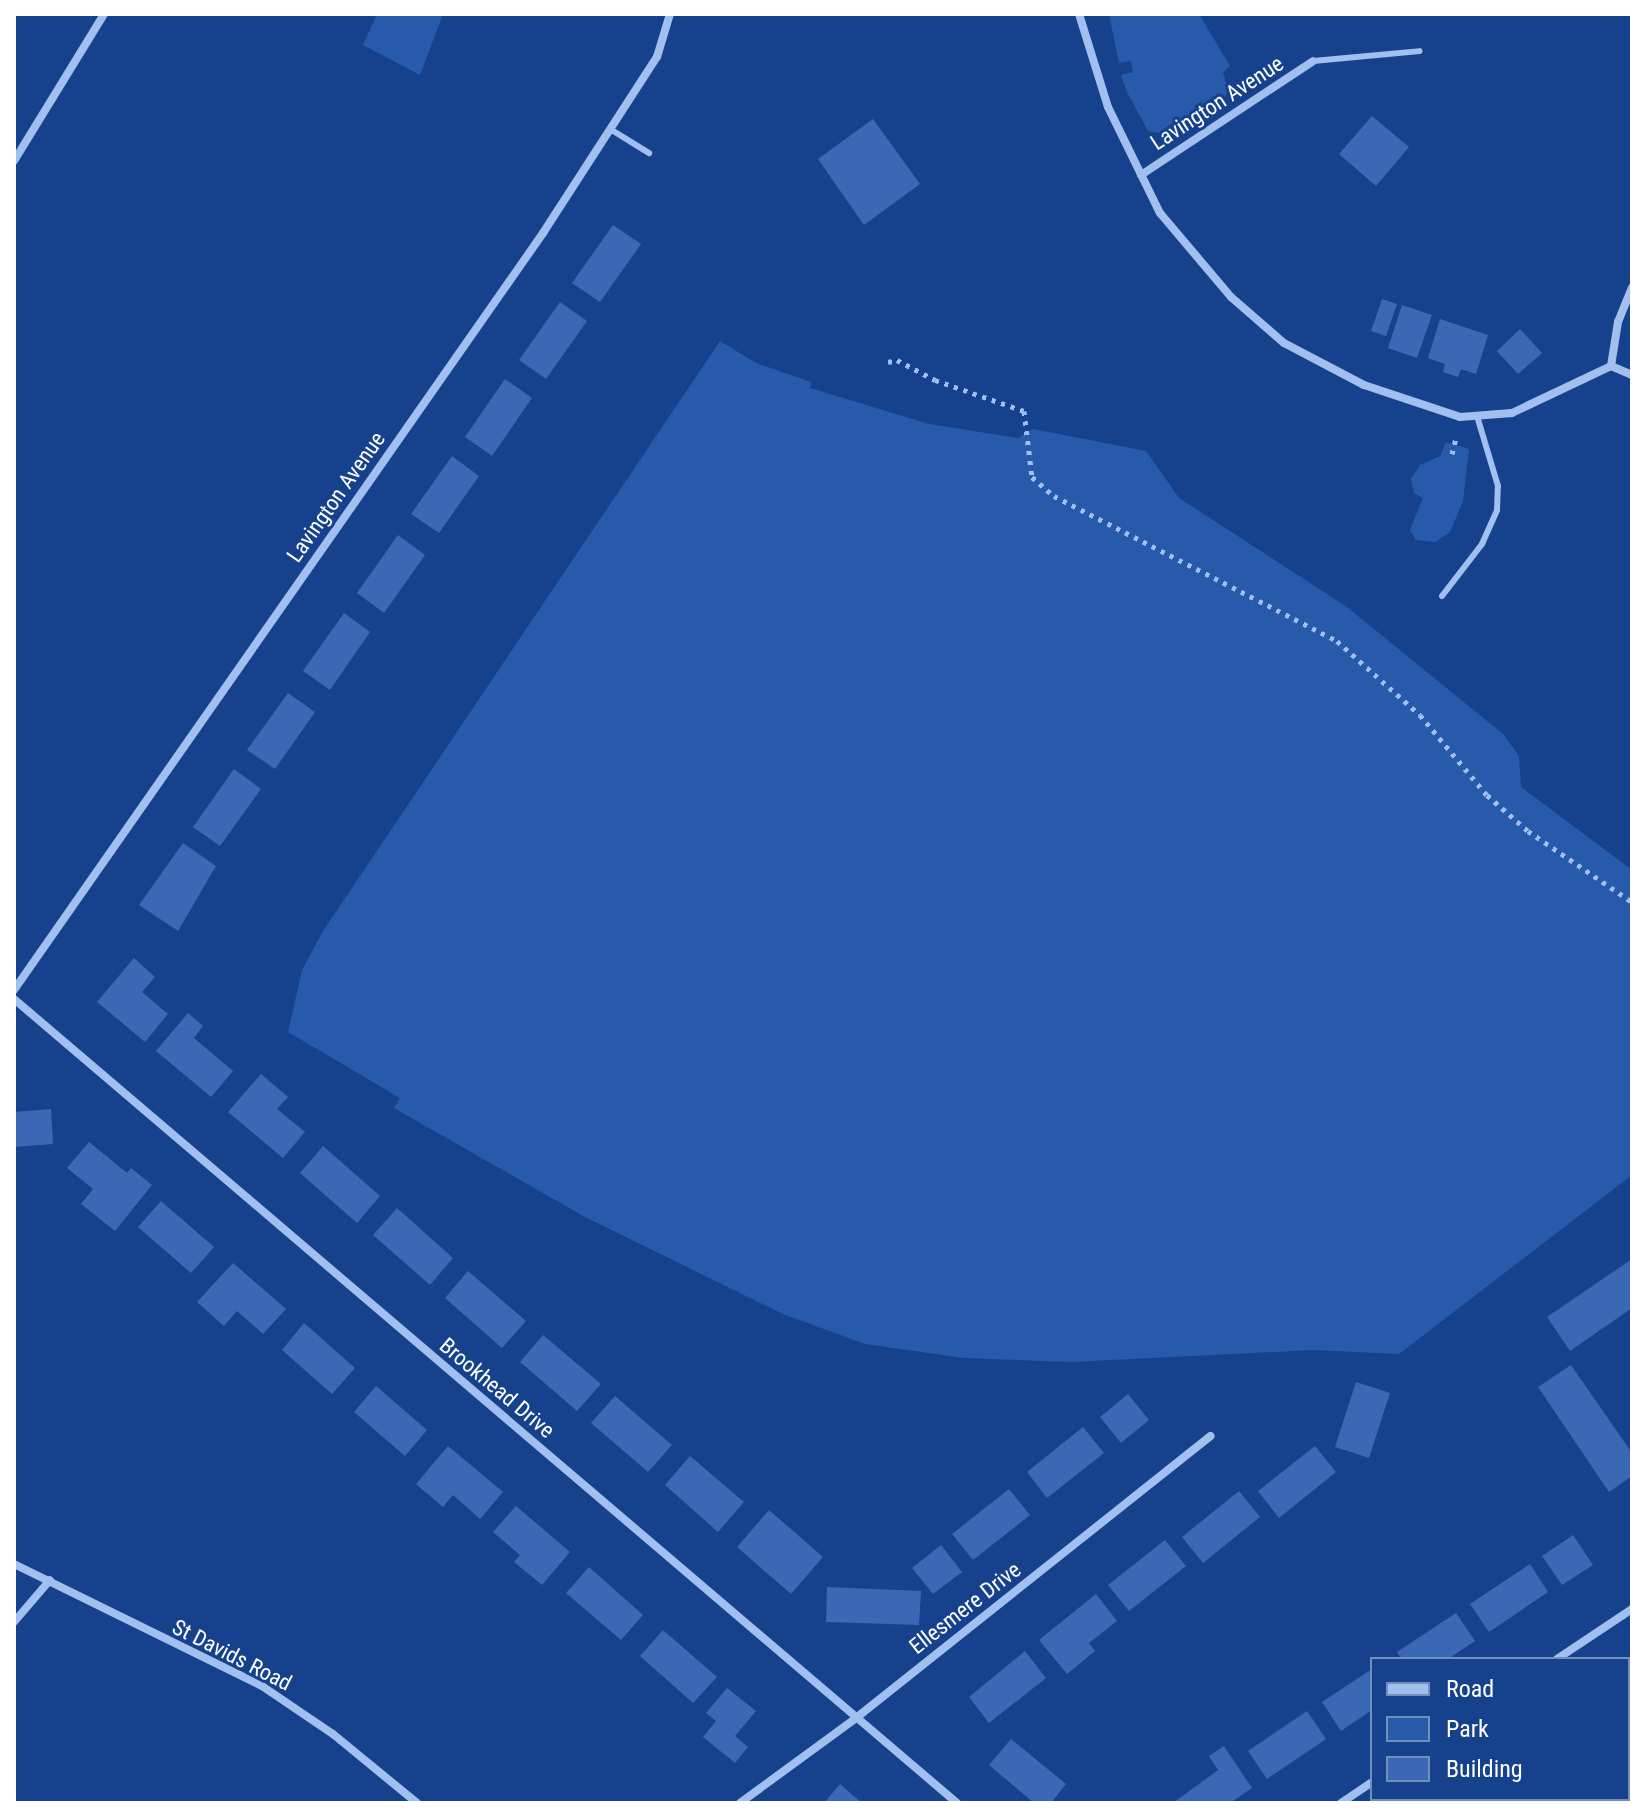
<!DOCTYPE html>
<html>
<head>
<meta charset="utf-8">
<style>
	body { margin:0 }
	#map { position:relative; width:1646px; height:1817px; overflow:hidden; background:#16428d; font-family:"Roboto Condensed",sans-serif }
	div>[style] { position:absolute }
	[style*='--x'] { left:calc(var(--x)*1px); top:calc(var(--y)*1px); width:calc(var(--w)*1px); rotate:calc(var(--a)*1deg) }
	.green>* { inset:0; background:#285aac }
	.building>* { inset:0; background:#3a68b4 }
	.path>* { height:5px; margin-top:-2.5px; transform-origin:0; background:repeating-linear-gradient(90deg,#a1bfef 0 4px,transparent 0 10px) }
	.lane>* { height:6px; margin:-3px; padding:0 3px; transform-origin:3px; border-radius:3px; background:#a1bfef }
	.street>* { height:8px; margin:-4px; padding:0 4px; transform-origin:4px; border-radius:4px; background:#a1bfef }
	span { translate:-50% -50%; white-space:nowrap; text-align:center; line-height:1.15; -webkit-text-stroke:6px #16428d; paint-order:stroke }
	.street-label { font-size:22px; color:#fff }
	.frame { position:absolute; inset:0; border:16px solid #fff; pointer-events:none }
	.legend { position:absolute; left:1370px; top:1657px; width:260px; height:144px; box-sizing:border-box; background:#16428d; border:2px solid #738ebb; margin:0; padding:10px 14px; list-style:none; font-size:24px; color:#fff }
	.legend li { display:flex; align-items:center; gap:16px; height:40px }
	.legend b { width:40px; border:2px solid #738ebb }
</style>
</head>
<body>
<div id="map">
	<div class="green">
		<i style="clip-path:polygon(377px 14px,443px 14px,420px 75px,363px 45px)"></i>
		<i style="clip-path:polygon(1109px 14px,1199px 14px,1230px 66px,1223px 72px,1228px 91px,1222px 101px,1183px 127px,1163px 134px,1148px 131px,1127px 92px,1121px 75px,1133px 72px,1131px 61px,1119px 63px)"></i>
		<i style="clip-path:polygon(720px 341px,756px 363px,811px 382px,810px 388px,929px 424px,1018px 438px,1033px 429px,1146px 451px,1179px 498px,1347px 607px,1503px 734px,1519px 756px,1521px 787px,1632px 870px,1632px 1175px,1399px 1354px,1314px 1350px,1071px 1362px,964px 1358px,865px 1344px,783px 1314px,585px 1217px,394px 1108px,400px 1098px,288px 1032px,302px 970px,323px 931px)"></i>
		<i style="clip-path:polygon(1446px 442px,1469px 449px,1463px 501px,1450px 532px,1435px 542px,1416px 540px,1410px 530px,1423px 498px,1414px 493px,1411px 479px,1420px 465px,1440px 456px)"></i>
	</div>
	<div class="building">
		<i style="clip-path:polygon(1372px 116px,1409px 147px,1376px 186px,1339px 154px)"></i>
		<i style="clip-path:polygon(873px 119px,920px 184px,864px 225px,818px 159px)"></i>
		<i style="clip-path:polygon(613px 225px,641px 244px,600px 302px,572px 283px)"></i>
		<i style="clip-path:polygon(1382px 299px,1397px 304px,1386px 336px,1371px 331px)"></i>
		<i style="clip-path:polygon(560px 302px,587px 321px,546px 379px,519px 360px)"></i>
		<i style="clip-path:polygon(1402px 305px,1432px 315px,1417px 358px,1388px 348px)"></i>
		<i style="clip-path:polygon(1440px 319px,1488px 335px,1476px 374px,1461px 369px,1458px 377px,1443px 372px,1445px 364px,1428px 358px)"></i>
		<i style="clip-path:polygon(1520px 329px,1542px 353px,1518px 374px,1497px 351px)"></i>
		<i style="clip-path:polygon(505px 379px,532px 398px,492px 456px,465px 437px)"></i>
		<i style="clip-path:polygon(452px 456px,479px 476px,439px 533px,411px 514px)"></i>
		<i style="clip-path:polygon(398px 535px,425px 555px,384px 613px,357px 593px)"></i>
		<i style="clip-path:polygon(344px 613px,370px 632px,330px 690px,303px 671px)"></i>
		<i style="clip-path:polygon(288px 693px,315px 712px,275px 769px,247px 750px)"></i>
		<i style="clip-path:polygon(234px 769px,261px 789px,220px 846px,193px 827px)"></i>
		<i style="clip-path:polygon(183px 843px,216px 866px,178px 931px,139px 905px)"></i>
		<i style="clip-path:polygon(134px 958px,155px 977px,142px 992px,168px 1014px,145px 1042px,97px 1002px)"></i>
		<i style="clip-path:polygon(188px 1013px,203px 1026px,194px 1038px,233px 1071px,211px 1097px,156px 1051px)"></i>
		<i style="clip-path:polygon(261px 1074px,288px 1097px,277px 1109px,305px 1132px,283px 1158px,228px 1112px)"></i>
		<i style="clip-path:polygon(51px 1109px,53px 1144px,14px 1147px,14px 1112px)"></i>
		<i style="clip-path:polygon(89px 1142px,127px 1173px,131px 1168px,152px 1185px,115px 1231px,81px 1204px,93px 1189px,67px 1168px)"></i>
		<i style="clip-path:polygon(323px 1146px,380px 1196px,357px 1223px,300px 1173px)"></i>
		<i style="clip-path:polygon(161px 1201px,214px 1247px,191px 1273px,138px 1227px)"></i>
		<i style="clip-path:polygon(397px 1208px,453px 1258px,430px 1285px,373px 1235px)"></i>
		<i style="clip-path:polygon(1632px 1259px,1632px 1308px,1570px 1351px,1547px 1317px)"></i>
		<i style="clip-path:polygon(233px 1263px,286px 1309px,263px 1334px,237px 1311px,224px 1326px,197px 1302px)"></i>
		<i style="clip-path:polygon(468px 1271px,526px 1321px,502px 1348px,445px 1298px)"></i>
		<i style="clip-path:polygon(304px 1323px,355px 1368px,332px 1394px,282px 1350px)"></i>
		<i style="clip-path:polygon(543px 1335px,601px 1384px,577px 1411px,520px 1362px)"></i>
		<i style="clip-path:polygon(1571px 1365px,1632px 1453px,1632px 1476px,1609px 1492px,1538px 1387px)"></i>
		<i style="clip-path:polygon(1356px 1382px,1390px 1393px,1369px 1458px,1335px 1447px)"></i>
		<i style="clip-path:polygon(376px 1386px,427px 1430px,405px 1456px,354px 1412px)"></i>
		<i style="clip-path:polygon(1128px 1394px,1149px 1420px,1121px 1443px,1100px 1417px)"></i>
		<i style="clip-path:polygon(615px 1396px,672px 1445px,648px 1472px,591px 1423px)"></i>
		<i style="clip-path:polygon(1083px 1427px,1104px 1453px,1047px 1498px,1027px 1472px)"></i>
		<i style="clip-path:polygon(448px 1446px,503px 1492px,480px 1519px,453px 1495px,443px 1507px,416px 1484px)"></i>
		<i style="clip-path:polygon(1315px 1446px,1336px 1472px,1279px 1518px,1258px 1491px)"></i>
		<i style="clip-path:polygon(690px 1456px,744px 1502px,718px 1532px,665px 1485px)"></i>
		<i style="clip-path:polygon(1009px 1489px,1030px 1515px,973px 1560px,952px 1534px)"></i>
		<i style="clip-path:polygon(1239px 1491px,1260px 1517px,1203px 1563px,1182px 1537px)"></i>
		<i style="clip-path:polygon(516px 1506px,570px 1552px,542px 1585px,514px 1562px,520px 1555px,493px 1532px)"></i>
		<i style="clip-path:polygon(769px 1510px,823px 1557px,791px 1594px,737px 1547px)"></i>
		<i style="clip-path:polygon(1573px 1535px,1593px 1565px,1562px 1585px,1542px 1556px)"></i>
		<i style="clip-path:polygon(1165px 1540px,1186px 1566px,1129px 1611px,1108px 1585px)"></i>
		<i style="clip-path:polygon(941px 1545px,962px 1572px,933px 1594px,912px 1568px)"></i>
		<i style="clip-path:polygon(1530px 1564px,1548px 1592px,1489px 1632px,1470px 1604px)"></i>
		<i style="clip-path:polygon(589px 1567px,643px 1615px,621px 1640px,566px 1593px)"></i>
		<i style="clip-path:polygon(827px 1587px,921px 1591px,919px 1625px,826px 1622px)"></i>
		<i style="clip-path:polygon(1096px 1594px,1117px 1621px,1089px 1643px,1095px 1651px,1067px 1674px,1039px 1640px)"></i>
		<i style="clip-path:polygon(1456px 1613px,1475px 1641px,1448px 1659px,1401px 1659px,1397px 1652px)"></i>
		<i style="clip-path:polygon(663px 1630px,717px 1677px,693px 1703px,640px 1656px)"></i>
		<i style="clip-path:polygon(1025px 1651px,1046px 1678px,989px 1723px,969px 1697px)"></i>
		<i style="clip-path:polygon(1372px 1669px,1372px 1710px,1341px 1731px,1322px 1702px)"></i>
		<i style="clip-path:polygon(727px 1688px,756px 1711px,735px 1736px,748px 1747px,735px 1763px,703px 1737px,716px 1721px,706px 1713px)"></i>
		<i style="clip-path:polygon(1307px 1711px,1326px 1739px,1267px 1779px,1248px 1751px)"></i>
		<i style="clip-path:polygon(1011px 1739px,1066px 1784px,1051px 1803px,1034px 1803px,989px 1765px)"></i>
		<i style="clip-path:polygon(1224px 1746px,1252px 1788px,1230px 1803px,1173px 1803px,1218px 1770px,1209px 1756px)"></i>
		<i style="clip-path:polygon(840px 1784px,862px 1803px,824px 1803px)"></i>
	</div>
	<div class="path">
		<i style="--x:888;--y:362;--w:9;--a:-13"></i>
		<i style="--x:897;--y:360;--w:43;--a:27.8"></i>
		<i style="--x:935;--y:380;--w:94;--a:19.2"></i>
		<i style="--x:1024;--y:411;--w:66;--a:83.1"></i>
		<i style="--x:1032;--y:477;--w:29;--a:41"></i>
		<i style="--x:1054;--y:496;--w:318;--a:27.1"></i>
		<i style="--x:1337;--y:641;--w:111;--a:41.7"></i>
		<i style="--x:1420;--y:715;--w:104;--a:50.1"></i>
		<i style="--x:1487;--y:795;--w:55;--a:41.3"></i>
		<i style="--x:1528;--y:831;--w:126;--a:34.3"></i>
		<i style="--x:1452;--y:454;--w:16;--a:-76"></i>
	</div>
	<div class="lane">
		<i style="--x:1313;--y:61;--w:107;--a:-5.3"></i>
		<i style="--x:610;--y:129;--w:46;--a:31.6"></i>
		<i style="--x:1442;--y:596;--w:66;--a:-52.4"></i>
		<i style="--x:1482;--y:544;--w:37;--a:-66"></i>
		<i style="--x:1497;--y:510;--w:24;--a:-88"></i>
		<i style="--x:1498;--y:486;--w:73;--a:-106.7"></i>
	</div>
	<div class="street">
		<i style="--x:1079;--y:14;--w:97;--a:72.7"></i>
		<i style="--x:1108;--y:107;--w:118;--a:63.9"></i>
		<i style="--x:1160;--y:213;--w:110;--a:49.8"></i>
		<i style="--x:1231;--y:297;--w:70;--a:41"></i>
		<i style="--x:1284;--y:343;--w:90;--a:27.7"></i>
		<i style="--x:1364;--y:385;--w:101;--a:18.4"></i>
		<i style="--x:1460;--y:417;--w:52;--a:-4.4"></i>
		<i style="--x:1512;--y:413;--w:110;--a:-25.4"></i>
		<i style="--x:1611;--y:366;--w:23;--a:23"></i>
		<i style="--x:14;--y:161;--w:172;--a:-58.5"></i>
		<i style="--x:1141;--y:175;--w:206;--a:-33.5"></i>
		<i style="--x:1611;--y:366;--w:45;--a:-81"></i>
		<i style="--x:1618;--y:322;--w:37;--a:-68"></i>
		<i style="--x:14;--y:990;--w:924;--a:-55.05"></i>
		<i style="--x:543;--y:233;--w:210;--a:-57.1"></i>
		<i style="--x:657;--y:57;--w:45;--a:-73.2"></i>
		<i style="--x:14;--y:999;--w:1239;--a:40.45"></i>
		<i style="--x:14;--y:1564;--w:276;--a:26.2"></i>
		<i style="--x:262;--y:1686;--w:86;--a:34.1"></i>
		<i style="--x:333;--y:1734;--w:109;--a:39.4"></i>
		<i style="--x:14;--y:1622;--w:55;--a:-49.4"></i>
		<i style="--x:1557;--y:1659;--w:90;--a:-33.7"></i>
		<i style="--x:740;--y:1803;--w:144;--a:-36.2"></i>
		<i style="--x:856;--y:1718;--w:453;--a:-38.5"></i>
		<i style="--x:1341;--y:1803;--w:37;--a:-34"></i>
	</div>
	<div class="street-label">
		<span style="left:1217px;top:103px;rotate:-33deg">Lavington Avenue</span>
		<span style="left:336px;top:497px;rotate:-55deg">Lavington Avenue</span>
		<span style="left:497px;top:1388px;rotate:40deg">Brookhead Drive</span>
		<span style="left:965px;top:1608px;rotate:-38deg">Ellesmere Drive</span>
		<span style="left:232px;top:1655px;rotate:27deg">St Davids Road</span>
	</div>
	<div class="frame"></div>
	<ul class="legend">
	<li><b style="height:10px;background:#a1bfef"></b>Road</li>
	<li><b style="height:22px;background:#285aac"></b>Park</li>
	<li><b style="height:22px;background:#3a68b4"></b>Building</li>
	</ul>
</div>
</body>
</html>
